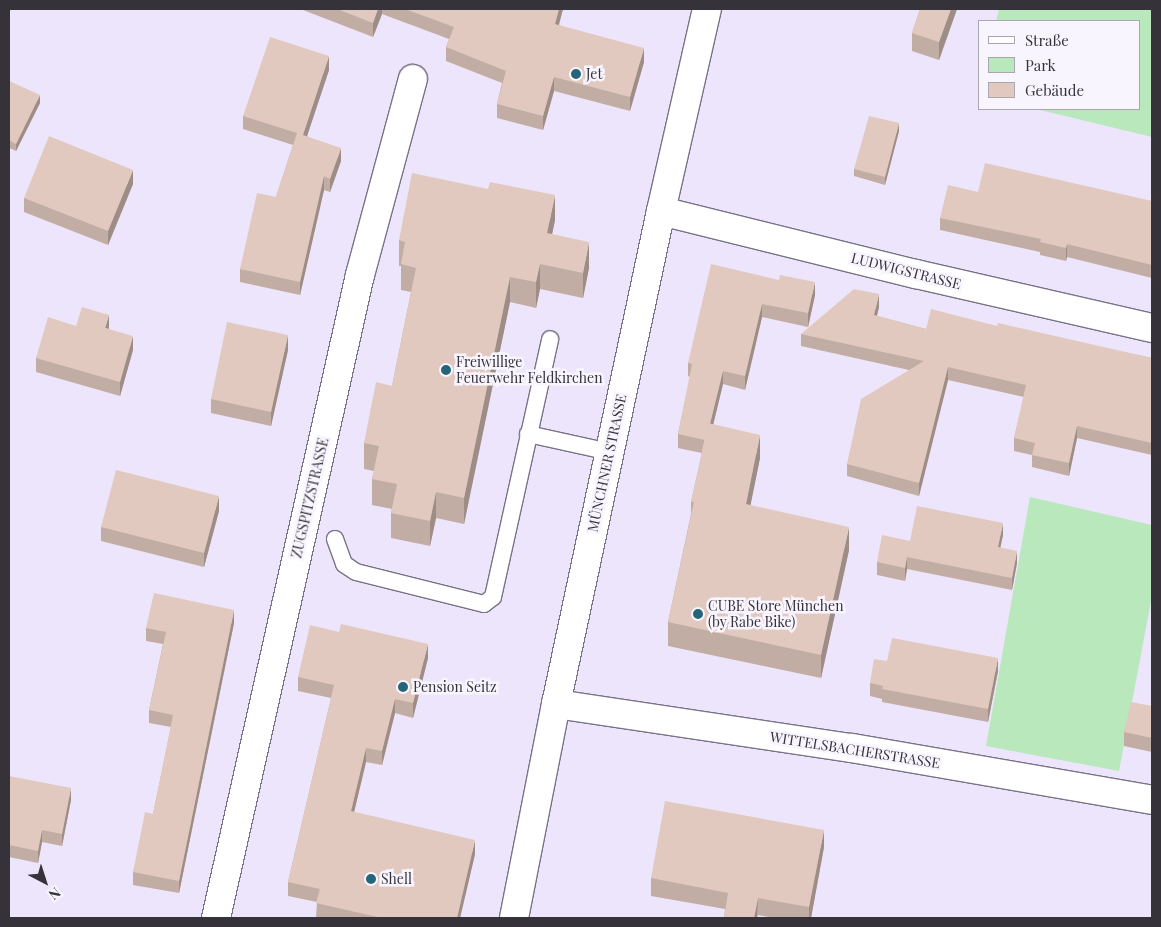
<!DOCTYPE html>
<html>
<head>
<meta charset="utf-8">
<style>
	body { margin:0 }
	#map { position:relative; width:1161px; height:927px; overflow:hidden; background:#ede5fb; font-family:"Playfair Display",serif }
	div>[style] { position:absolute }
	[style*='--x'] { left:calc(var(--x)*1px); top:calc(var(--y)*1px); width:calc(var(--w)*1px); rotate:calc(var(--a)*1deg) }
	.green>* { inset:0; background:#b8e8bc }
	.roads { filter:drop-shadow(1px 0 #7a7286) drop-shadow(-1px 0 #7a7286) drop-shadow(0 1px #7a7286) drop-shadow(0 -1px #7a7286) }
	.lane>* { height:16px; margin:-8px; padding:0 8px; transform-origin:8px; border-radius:8px; background:#fff }
	.street>* { height:28px; margin:-14px; padding:0 14px; transform-origin:14px; border-radius:14px; background:#fff }
	.secondary>* { height:28px; margin:-14px; padding:0 14px; transform-origin:14px; border-radius:14px; background:#fff }
	.wall>* { inset:0; background:#c2ada5 }
	.shaded-wall>* { inset:0; background:#9e8d86 }
	.building>* { inset:0; background:#e2c9c0 }
	.dots>* { width:14px; height:14px; translate:-50% -50%; box-sizing:border-box; border:2px solid #f8f5fe; border-radius:50% }
	span { translate:-50% -50%; white-space:nowrap; text-align:center; line-height:1.15; -webkit-text-stroke:5px #f8f5fe; paint-order:stroke }
	.poi-label { font-size:14px; color:#35323a }
	.left { translate:0 -50%; text-align:left }
	.street-label { font-size:14px; color:#35323a }
	.frame { position:absolute; inset:0; border:10px solid #35323a; pointer-events:none }
	.legend { position:absolute; left:978px; top:20px; width:162px; height:90px; box-sizing:border-box; background:#f8f5fe; border:1px solid #aaa7b0; margin:0; padding:6px 9px; list-style:none; font-size:15px; color:#35323a }
	.legend li { display:flex; align-items:center; gap:10px; height:25px }
	.legend b { width:25px; border:1px solid #aaa7b0 }
	.north { position:absolute; left:20px; top:857px; width:50px; height:50px; -webkit-text-stroke:4px #f8f5fe; paint-order:stroke; rotate:140deg; font-size:14px; font-weight:700; line-height:20px; text-align:center; color:#35323a }
	.north::after { content:''; display:block; margin:auto; width:18px; height:22px; background:#35323a; clip-path:polygon(50% 0,100% 100%,50% 72%,0 100%) }
</style>
</head>
<body>
<div id="map">
	<div class="green">
		<i style="clip-path:polygon(999px 9px,1152px 9px,1152px 137px,1036px 109px,1140px 109px,1140px 21px,996px 21px)"></i>
		<i style="clip-path:polygon(1030px 497px,1152px 525px,1152px 596px,1119px 771px,986px 746px)"></i>
	</div>
	<div class="roads">
		<div class="lane">
			<i style="--x:528;--y:434;--w:84;--a:12.4"></i>
			<i style="--x:335;--y:539;--w:27;--a:70"></i>
			<i style="--x:344;--y:564;--w:14;--a:34"></i>
			<i style="--x:356;--y:572;--w:132;--a:14"></i>
			<i style="--x:484;--y:604;--w:11;--a:-38"></i>
			<i style="--x:493;--y:597;--w:264;--a:-77.5"></i>
		</div>
		<div class="street">
			<i style="--x:661;--y:211;--w:263;--a:13.9"></i>
			<i style="--x:916;--y:274;--w:242;--a:12.9"></i>
			<i style="--x:556;--y:704;--w:299;--a:8.5"></i>
			<i style="--x:852;--y:748;--w:304;--a:9.8"></i>
			<i style="--x:216;--y:918;--w:659;--a:-77.38"></i>
			<i style="--x:360;--y:275;--w:203;--a:-74.9"></i>
		</div>
		<div class="secondary">
			<i style="--x:514;--y:918;--w:218;--a:-78.9"></i>
			<i style="--x:556;--y:704;--w:504;--a:-77.98"></i>
			<i style="--x:661;--y:211;--w:207;--a:-77.2"></i>
		</div>
	</div>
	<div class="wall">
		<i style="clip-path:polygon(303px 9px,563px 9px,559px 25px,644px 62px,630px 111px,554px 91px,543px 130px,497px 118px,497px 104px,502px 83px,446px 61px,446px 47px,449px 39px,382px 14px,373px 37px,303px 10px)"></i>
		<i style="clip-path:polygon(920px 9px,957px 9px,939px 60px,912px 51px,912px 33px)"></i>
		<i style="clip-path:polygon(329px 70px,307px 136px,341px 161px,330px 192px,324px 190px,300px 295px,240px 282px,240px 269px,276px 197px,293px 145px,243px 129px,243px 116px)"></i>
		<i style="clip-path:polygon(9px 82px,40px 103px,16px 151px,9px 148px)"></i>
		<i style="clip-path:polygon(899px 131px,885px 185px,854px 176px,854px 169px)"></i>
		<i style="clip-path:polygon(133px 184px,108px 245px,24px 212px,24px 198px)"></i>
		<i style="clip-path:polygon(978px 192px,1152px 201px,1152px 278px,1067px 257px,1066px 261px,1040px 255px,1040px 252px,940px 230px,940px 218px)"></i>
		<i style="clip-path:polygon(555px 220px,552px 234px,589px 268px,583px 298px,540px 289px,536px 308px,510px 302px,464px 524px,436px 518px,430px 546px,391px 538px,391px 513px,392px 509px,372px 505px,372px 479px,374px 471px,364px 469px,364px 443px,392px 386px,411px 292px,401px 290px,401px 266px,399px 266px,399px 240px)"></i>
		<i style="clip-path:polygon(779px 280px,815px 295px,808px 327px,762px 317px,745px 390px,723px 384px,713px 425px,760px 458px,750px 505px,849px 550px,821px 678px,668px 646px,668px 622px,691px 514px,691px 502px,702px 453px,678px 448px,678px 434px,690px 377px,688px 376px,688px 363px)"></i>
		<i style="clip-path:polygon(879px 307px,877px 316px,926px 329px,997px 326px,1152px 358px,1152px 455px,1077px 438px,1069px 476px,1032px 467px,1032px 455px,1014px 451px,1014px 438px,1024px 397px,948px 380px,919px 496px,847px 476px,847px 464px,909px 370px,801px 346px,801px 334px)"></i>
		<i style="clip-path:polygon(76px 326px,109px 329px,133px 350px,120px 396px,36px 372px,36px 358px)"></i>
		<i style="clip-path:polygon(288px 350px,271px 426px,211px 413px,211px 399px)"></i>
		<i style="clip-path:polygon(219px 511px,204px 567px,101px 541px,101px 527px)"></i>
		<i style="clip-path:polygon(1003px 535px,1000px 547px,1017px 563px,1012px 590px,907px 569px,905px 581px,877px 575px,877px 562px,910px 541px)"></i>
		<i style="clip-path:polygon(234px 623px,179px 893px,133px 885px,133px 872px,153px 814px,171px 727px,149px 723px,149px 710px,163px 644px,146px 641px,146px 628px)"></i>
		<i style="clip-path:polygon(428px 658px,413px 718px,395px 713px,382px 765px,366px 762px,354px 812px,475px 854px,460px 918px,321px 918px,316px 917px,317px 902px,288px 896px,288px 882px,331px 698px,298px 691px,298px 677px)"></i>
		<i style="clip-path:polygon(887px 661px,998px 671px,988px 722px,882px 702px,882px 699px,870px 696px,870px 683px)"></i>
		<i style="clip-path:polygon(1152px 706px,1152px 752px,1124px 746px,1124px 732px)"></i>
		<i style="clip-path:polygon(9px 776px,71px 800px,62px 846px,42px 842px,38px 863px,9px 857px)"></i>
		<i style="clip-path:polygon(824px 847px,811px 918px,774px 918px,758px 915px,757px 918px,724px 918px,725px 909px,651px 896px,651px 878px)"></i>
	</div>
	<div class="shaded-wall">
		<i style="clip-path:polygon(378px 9px,382px 9px,382px 14px,373px 37px,373px 23px)"></i>
		<i style="clip-path:polygon(559px 9px,563px 9px,555px 38px,555px 24px)"></i>
		<i style="clip-path:polygon(951px 9px,957px 9px,939px 60px,939px 42px)"></i>
		<i style="clip-path:polygon(644px 48px,644px 62px,630px 111px,630px 97px)"></i>
		<i style="clip-path:polygon(329px 56px,329px 70px,303px 148px,303px 135px)"></i>
		<i style="clip-path:polygon(554px 77px,554px 91px,543px 130px,543px 116px)"></i>
		<i style="clip-path:polygon(40px 95px,40px 103px,16px 151px,16px 144px)"></i>
		<i style="clip-path:polygon(899px 123px,899px 131px,885px 185px,885px 177px)"></i>
		<i style="clip-path:polygon(341px 148px,341px 161px,330px 192px,330px 179px)"></i>
		<i style="clip-path:polygon(133px 170px,133px 184px,108px 245px,108px 231px)"></i>
		<i style="clip-path:polygon(324px 176px,324px 190px,300px 295px,300px 282px)"></i>
		<i style="clip-path:polygon(555px 195px,555px 220px,547px 259px,547px 233px)"></i>
		<i style="clip-path:polygon(589px 242px,589px 268px,583px 298px,583px 273px)"></i>
		<i style="clip-path:polygon(1067px 244px,1067px 257px,1066px 261px,1066px 248px)"></i>
		<i style="clip-path:polygon(540px 264px,540px 289px,536px 308px,536px 282px)"></i>
		<i style="clip-path:polygon(510px 277px,510px 302px,464px 524px,464px 498px)"></i>
		<i style="clip-path:polygon(815px 282px,815px 295px,808px 327px,808px 313px)"></i>
		<i style="clip-path:polygon(879px 294px,879px 307px,874px 327px,874px 315px)"></i>
		<i style="clip-path:polygon(762px 304px,762px 317px,745px 390px,745px 376px)"></i>
		<i style="clip-path:polygon(109px 315px,109px 329px,105px 328px)"></i>
		<i style="clip-path:polygon(288px 335px,288px 350px,271px 426px,271px 412px)"></i>
		<i style="clip-path:polygon(133px 336px,133px 350px,120px 396px,120px 382px)"></i>
		<i style="clip-path:polygon(948px 367px,948px 380px,919px 496px,919px 483px)"></i>
		<i style="clip-path:polygon(723px 371px,723px 384px,706px 454px,706px 440px)"></i>
		<i style="clip-path:polygon(1077px 426px,1077px 438px,1069px 476px,1069px 463px)"></i>
		<i style="clip-path:polygon(760px 435px,760px 458px,746px 528px,746px 504px)"></i>
		<i style="clip-path:polygon(436px 492px,436px 518px,430px 546px,430px 521px)"></i>
		<i style="clip-path:polygon(219px 496px,219px 511px,204px 567px,204px 553px)"></i>
		<i style="clip-path:polygon(1003px 523px,1003px 535px,998px 559px,998px 547px)"></i>
		<i style="clip-path:polygon(849px 527px,849px 550px,821px 678px,821px 655px)"></i>
		<i style="clip-path:polygon(1017px 551px,1017px 563px,1012px 590px,1012px 578px)"></i>
		<i style="clip-path:polygon(907px 557px,907px 569px,905px 581px,905px 568px)"></i>
		<i style="clip-path:polygon(234px 610px,234px 623px,179px 893px,179px 881px)"></i>
		<i style="clip-path:polygon(428px 644px,428px 658px,413px 718px,413px 703px)"></i>
		<i style="clip-path:polygon(998px 658px,998px 671px,988px 722px,988px 709px)"></i>
		<i style="clip-path:polygon(395px 699px,395px 713px,382px 765px,382px 751px)"></i>
		<i style="clip-path:polygon(366px 748px,366px 762px,351px 825px,351px 811px)"></i>
		<i style="clip-path:polygon(71px 788px,71px 800px,62px 846px,62px 834px)"></i>
		<i style="clip-path:polygon(42px 830px,42px 842px,38px 863px,38px 851px)"></i>
		<i style="clip-path:polygon(824px 830px,824px 847px,811px 918px,809px 918px,809px 907px)"></i>
		<i style="clip-path:polygon(475px 840px,475px 854px,460px 918px,457px 918px)"></i>
		<i style="clip-path:polygon(758px 898px,757px 918px,754px 918px)"></i>
	</div>
	<div class="building">
		<i style="clip-path:polygon(337px 9px,378px 9px,373px 23px)"></i>
		<i style="clip-path:polygon(405px 9px,559px 9px,555px 24px,644px 48px,630px 97px,554px 77px,543px 116px,497px 104px,506px 71px,446px 47px,454px 27px)"></i>
		<i style="clip-path:polygon(920px 9px,951px 9px,939px 42px,912px 33px)"></i>
		<i style="clip-path:polygon(270px 37px,329px 56px,303px 135px,341px 148px,330px 179px,324px 176px,300px 282px,240px 269px,257px 193px,276px 197px,297px 133px,243px 116px)"></i>
		<i style="clip-path:polygon(9px 81px,40px 95px,16px 144px,9px 140px)"></i>
		<i style="clip-path:polygon(869px 116px,899px 123px,885px 177px,854px 169px)"></i>
		<i style="clip-path:polygon(49px 136px,133px 170px,108px 231px,24px 198px)"></i>
		<i style="clip-path:polygon(985px 163px,1152px 201px,1152px 265px,1067px 244px,1066px 248px,1040px 242px,1041px 239px,940px 218px,948px 185px,978px 192px)"></i>
		<i style="clip-path:polygon(412px 173px,488px 189px,490px 182px,555px 195px,547px 233px,589px 242px,583px 273px,540px 264px,536px 282px,510px 277px,464px 498px,436px 492px,430px 521px,391px 513px,397px 484px,372px 479px,379px 446px,364px 443px,376px 382px,392px 386px,416px 268px,401px 264px,405px 242px,399px 240px)"></i>
		<i style="clip-path:polygon(711px 264px,779px 280px,780px 275px,815px 282px,808px 313px,762px 304px,745px 376px,723px 371px,710px 424px,708px 423px,705px 440px,678px 434px,692px 364px,688px 363px)"></i>
		<i style="clip-path:polygon(854px 289px,879px 294px,874px 315px,926px 329px,931px 309px,997px 326px,998px 323px,1152px 358px,1152px 443px,1077px 426px,1069px 463px,1032px 455px,1035px 443px,1014px 438px,1026px 385px,948px 367px,919px 483px,847px 464px,861px 399px,924px 361px,801px 334px)"></i>
		<i style="clip-path:polygon(82px 307px,109px 315px,105px 328px,133px 336px,120px 382px,36px 358px,48px 317px,76px 326px)"></i>
		<i style="clip-path:polygon(227px 322px,288px 335px,271px 412px,211px 399px)"></i>
		<i style="clip-path:polygon(708px 423px,760px 435px,746px 504px,849px 527px,821px 655px,668px 622px,694px 502px,691px 502px)"></i>
		<i style="clip-path:polygon(116px 470px,219px 496px,204px 553px,101px 527px)"></i>
		<i style="clip-path:polygon(917px 506px,1003px 523px,998px 547px,1017px 551px,1012px 578px,907px 557px,905px 568px,877px 562px,882px 535px,910px 541px)"></i>
		<i style="clip-path:polygon(154px 593px,234px 610px,179px 881px,133px 872px,145px 812px,153px 814px,173px 715px,149px 710px,166px 632px,146px 628px)"></i>
		<i style="clip-path:polygon(341px 624px,428px 644px,413px 703px,395px 699px,382px 751px,366px 748px,351px 811px,475px 840px,457px 918px,382px 918px,316px 903px,320px 889px,288px 882px,334px 685px,298px 677px,310px 625px,339px 632px)"></i>
		<i style="clip-path:polygon(892px 638px,998px 658px,988px 709px,882px 689px,883px 686px,870px 683px,874px 659px,887px 661px)"></i>
		<i style="clip-path:polygon(1131px 702px,1152px 706px,1152px 738px,1124px 732px)"></i>
		<i style="clip-path:polygon(9px 776px,71px 788px,62px 834px,42px 830px,38px 851px,9px 845px)"></i>
		<i style="clip-path:polygon(665px 801px,824px 830px,809px 907px,758px 898px,754px 918px,724px 918px,728px 893px,651px 878px)"></i>
	</div>
	<div class="dots">
		<i style="left:576px;top:74px;background:#25657a"></i>
		<i style="left:446px;top:370px;background:#25657a"></i>
		<i style="left:698px;top:614px;background:#25657a"></i>
		<i style="left:403px;top:687px;background:#25657a"></i>
		<i style="left:371px;top:879px;background:#25657a"></i>
	</div>
	<div class="poi-label">
		<span class="left" style="left:586px;top:74px">Jet</span>
		<span class="left" style="left:456px;top:370px">Freiwillige<br>Feuerwehr Feldkirchen</span>
		<span class="left" style="left:708px;top:614px">CUBE Store München<br>(by Rabe Bike)</span>
		<span class="left" style="left:413px;top:687px">Pension Seitz</span>
		<span class="left" style="left:381px;top:879px">Shell</span>
	</div>
	<div class="street-label">
		<span style="left:906px;top:271px;rotate:14deg">LUDWIGSTRASSE</span>
		<span style="left:607px;top:463px;rotate:-78deg">MÜNCHNER STRASSE</span>
		<span style="left:310px;top:498px;rotate:-77deg">ZUGSPITZSTRASSE</span>
		<span style="left:855px;top:750px;rotate:9deg">WITTELSBACHERSTRASSE</span>
	</div>
	<div class="frame"></div>
	<ul class="legend">
	<li><b style="height:6px;background:#fff"></b>Straße</li>
	<li><b style="height:14px;background:#b8e8bc"></b>Park</li>
	<li><b style="height:14px;background:#e2c9c0"></b>Gebäude</li>
	</ul>
	<div class="north">N</div>
</div>
</body>
</html>
